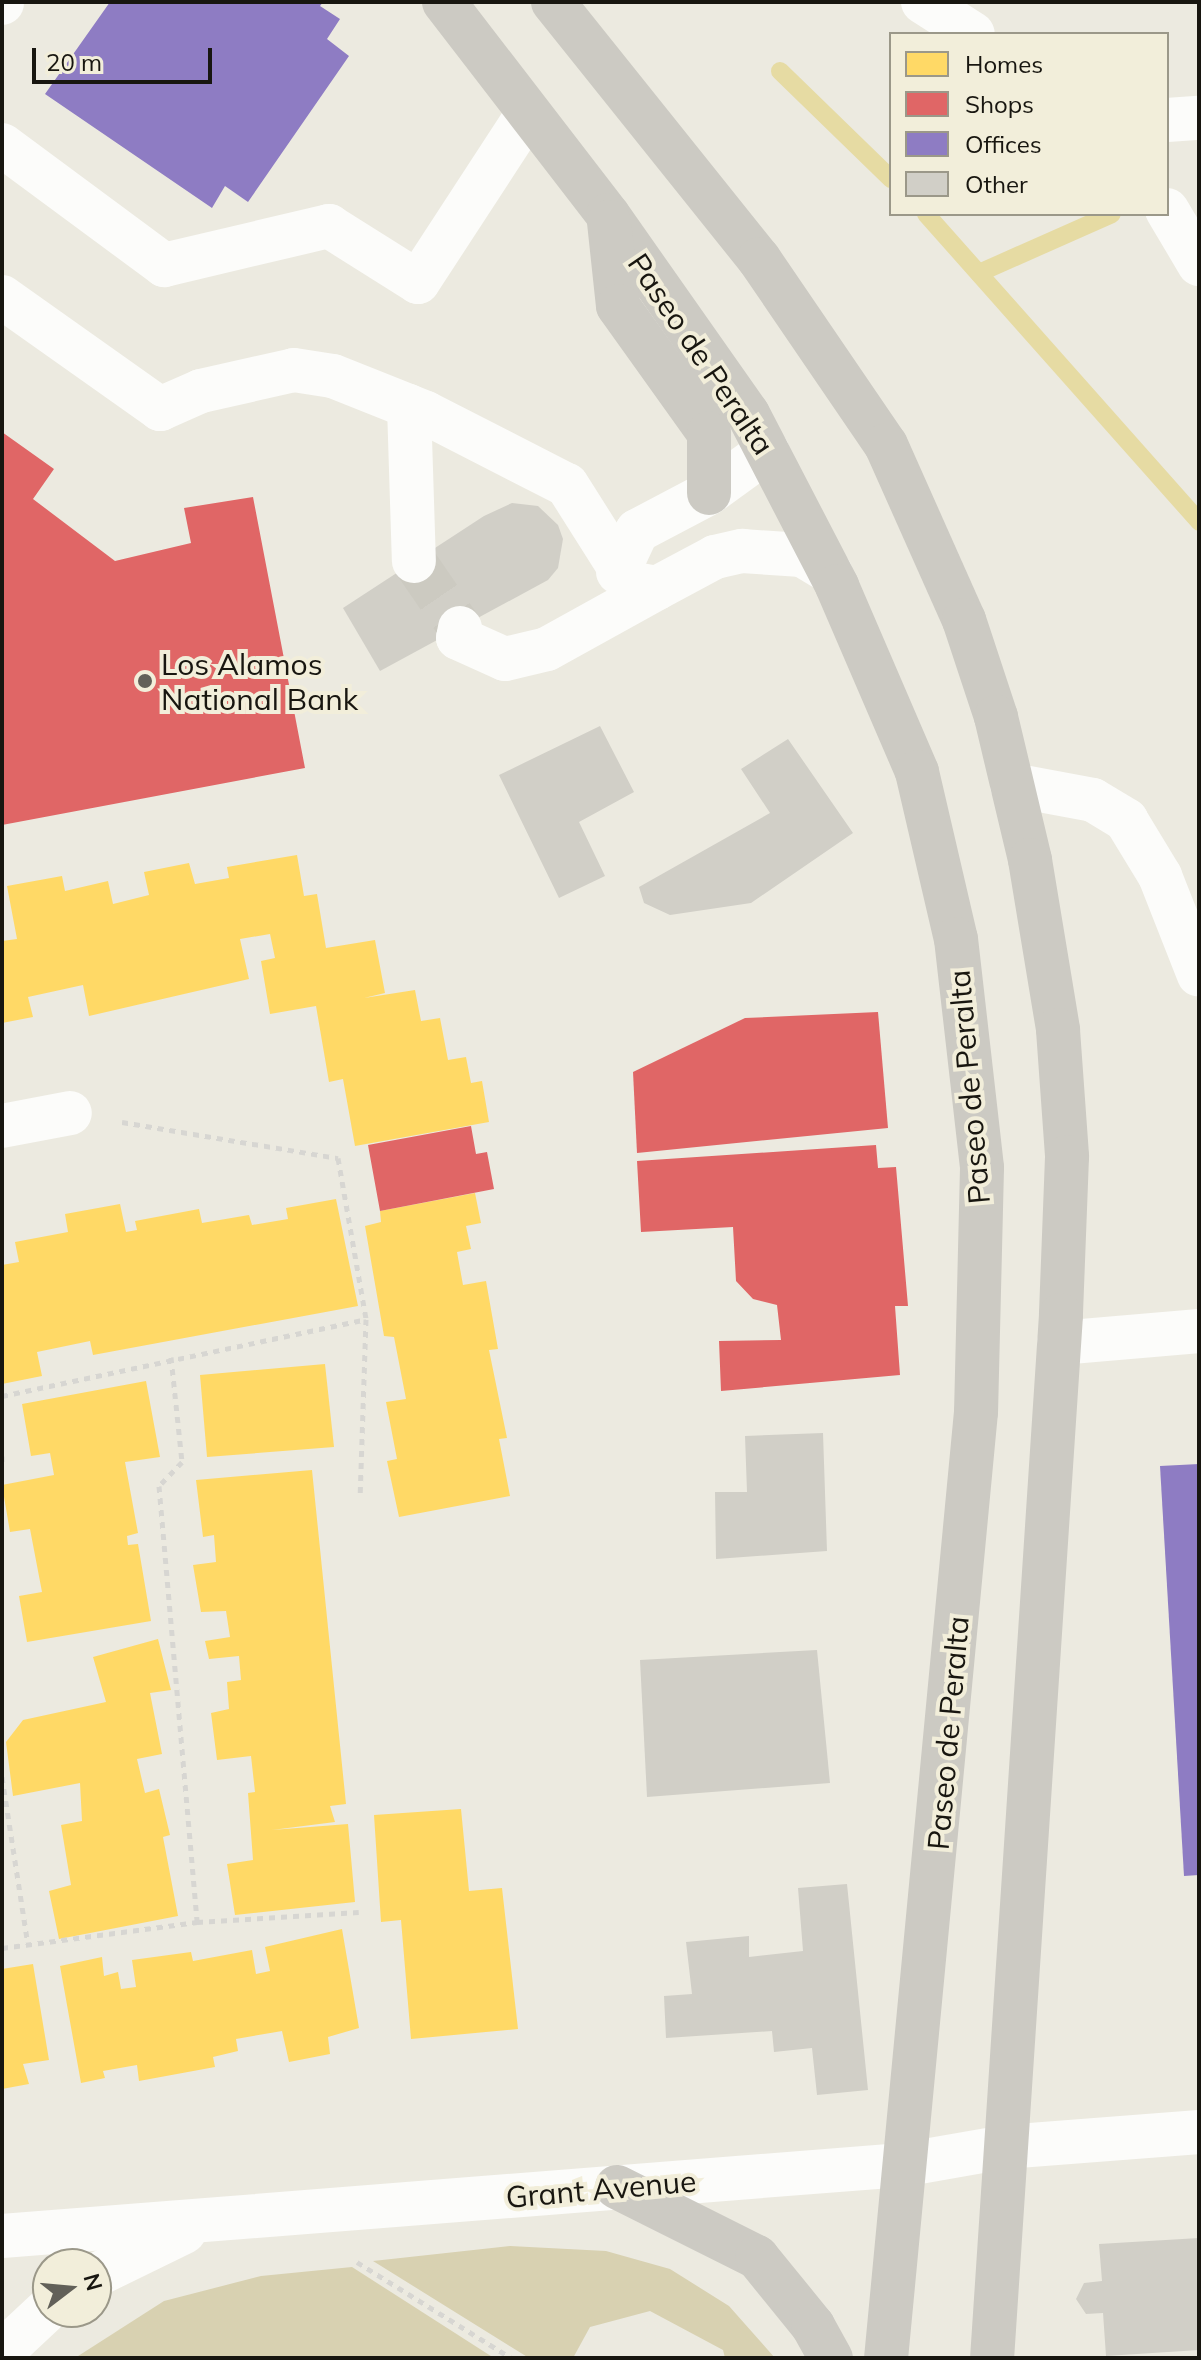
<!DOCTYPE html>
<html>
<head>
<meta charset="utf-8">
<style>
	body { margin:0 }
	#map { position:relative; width:1201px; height:2360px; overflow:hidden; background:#eceae0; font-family:Mulish,sans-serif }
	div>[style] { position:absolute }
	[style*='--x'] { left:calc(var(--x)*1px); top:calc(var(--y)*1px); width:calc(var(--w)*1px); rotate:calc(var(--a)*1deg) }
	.green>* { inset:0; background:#d8d1b1 }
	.homes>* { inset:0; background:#ffd966 }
	.shops>* { inset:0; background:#e06666 }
	.offices>* { inset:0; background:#8e7cc3 }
	.stream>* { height:18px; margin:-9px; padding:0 9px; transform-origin:9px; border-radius:9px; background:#e6dba3 }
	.building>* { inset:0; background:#d1cfc7 }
	.minor-tunnel>* { height:44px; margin-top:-22px; transform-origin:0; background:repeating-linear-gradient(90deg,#cccac1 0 44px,transparent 0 66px) }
	.path>* { height:5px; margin-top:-2.5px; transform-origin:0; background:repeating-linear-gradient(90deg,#d7d6d2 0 6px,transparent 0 12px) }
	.minor>* { height:44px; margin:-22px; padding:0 22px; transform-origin:22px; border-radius:22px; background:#fcfcfa }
	.major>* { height:44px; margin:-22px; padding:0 22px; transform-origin:22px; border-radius:22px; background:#cccac3 }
	.dots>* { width:22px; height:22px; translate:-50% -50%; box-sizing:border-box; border:4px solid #f2eeda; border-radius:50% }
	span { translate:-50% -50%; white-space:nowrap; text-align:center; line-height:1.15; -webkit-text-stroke:8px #f2eeda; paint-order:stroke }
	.street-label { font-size:30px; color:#181610 }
	.poi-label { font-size:30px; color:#181610 }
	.left { translate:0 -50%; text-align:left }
	.frame { position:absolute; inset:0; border:4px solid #181610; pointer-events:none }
	.legend { position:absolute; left:889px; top:32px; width:280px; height:184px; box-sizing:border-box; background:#f2eeda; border:2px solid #9b9889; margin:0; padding:10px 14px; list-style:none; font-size:24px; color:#181610 }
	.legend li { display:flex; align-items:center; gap:16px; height:40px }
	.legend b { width:40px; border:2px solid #9b9889 }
	.north { position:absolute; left:32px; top:2248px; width:80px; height:80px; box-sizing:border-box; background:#f2eeda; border:2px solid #9b9889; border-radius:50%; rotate:74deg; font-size:22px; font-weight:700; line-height:32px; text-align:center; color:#181610 }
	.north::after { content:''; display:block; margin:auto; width:28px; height:36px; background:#626059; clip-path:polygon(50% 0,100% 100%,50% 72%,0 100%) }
	.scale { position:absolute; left:32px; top:48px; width:180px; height:36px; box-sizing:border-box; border:4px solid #181610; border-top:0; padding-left:10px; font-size:24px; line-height:28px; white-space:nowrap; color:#181610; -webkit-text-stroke:6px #f2eeda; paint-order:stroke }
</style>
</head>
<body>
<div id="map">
	<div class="green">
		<i style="clip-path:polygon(510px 2246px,606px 2251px,670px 2269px,729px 2306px,775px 2358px,725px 2358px,723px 2350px,650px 2311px,590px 2327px,573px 2358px,529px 2358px,373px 2261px)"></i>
		<i style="clip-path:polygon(352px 2267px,494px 2358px,75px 2358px,164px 2301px,261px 2276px)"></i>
	</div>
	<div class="homes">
		<i style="clip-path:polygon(297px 855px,304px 896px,317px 894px,326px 948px,375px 940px,385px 993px,364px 998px,415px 990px,421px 1021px,440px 1018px,448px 1060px,466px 1057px,471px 1083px,482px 1081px,489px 1122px,355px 1146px,343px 1079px,329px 1082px,316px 1006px,270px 1014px,261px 961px,275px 958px,270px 934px,240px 939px,249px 979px,89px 1016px,83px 985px,28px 997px,33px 1017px,2px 1023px,2px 941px,17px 939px,7px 886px,62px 876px,65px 891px,108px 881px,113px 904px,149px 895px,144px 872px,189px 863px,195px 884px,229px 878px,227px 867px)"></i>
		<i style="clip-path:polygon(475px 1193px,481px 1223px,466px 1226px,471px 1249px,457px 1252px,463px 1285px,486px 1281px,498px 1349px,489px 1350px,507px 1438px,499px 1439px,510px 1496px,399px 1517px,387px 1461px,397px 1459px,386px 1402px,406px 1399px,394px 1337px,384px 1336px,365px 1226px,381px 1222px,380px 1211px)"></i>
		<i style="clip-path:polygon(336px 1199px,358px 1306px,93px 1355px,90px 1341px,37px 1352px,42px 1376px,2px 1384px,2px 1265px,19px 1262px,15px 1242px,68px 1232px,65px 1214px,120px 1204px,126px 1232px,137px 1230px,135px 1221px,199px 1209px,202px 1223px,249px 1215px,252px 1225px,288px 1219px,286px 1208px)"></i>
		<i style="clip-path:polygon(325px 1364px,334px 1447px,207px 1457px,200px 1375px)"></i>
		<i style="clip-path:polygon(146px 1381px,160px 1457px,125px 1462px,138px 1533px,127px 1536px,128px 1545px,138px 1544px,151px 1621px,27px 1642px,19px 1596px,42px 1592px,30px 1529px,10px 1532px,2px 1485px,54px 1475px,50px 1453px,31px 1456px,22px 1404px)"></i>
		<i style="clip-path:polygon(312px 1470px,346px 1804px,330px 1806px,335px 1822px,272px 1830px,348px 1824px,355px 1902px,235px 1915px,227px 1864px,253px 1860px,248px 1793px,255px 1792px,251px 1756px,217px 1760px,211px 1713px,229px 1709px,227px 1682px,241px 1680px,239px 1656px,209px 1659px,205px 1641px,230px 1637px,226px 1611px,201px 1612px,193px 1565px,216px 1562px,214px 1535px,203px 1537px,196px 1480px)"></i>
		<i style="clip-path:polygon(158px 1639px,171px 1690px,150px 1693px,162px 1754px,137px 1759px,145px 1793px,159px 1789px,170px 1835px,163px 1837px,178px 1916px,59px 1939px,49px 1891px,71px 1885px,61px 1825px,82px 1821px,80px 1783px,13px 1796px,6px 1742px,23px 1720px,106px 1702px,93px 1657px)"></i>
		<i style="clip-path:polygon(461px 1809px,469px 1891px,502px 1888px,518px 2029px,411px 2039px,401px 1920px,381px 1922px,374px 1815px)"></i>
		<i style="clip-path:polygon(342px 1929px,359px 2028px,328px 2037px,330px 2054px,289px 2062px,282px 2031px,236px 2039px,238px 2051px,213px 2057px,215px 2067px,139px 2081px,137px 2065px,103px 2071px,105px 2078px,81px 2083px,60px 1966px,102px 1957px,104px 1976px,118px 1972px,121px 1989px,136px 1987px,132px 1960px,191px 1952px,193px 1961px,252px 1950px,256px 1974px,270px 1971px,265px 1947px)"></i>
		<i style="clip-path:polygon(33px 1964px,49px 2060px,23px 2064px,29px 2084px,2px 2089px,2px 1969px)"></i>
	</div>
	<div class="shops">
		<i style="clip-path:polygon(2px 432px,54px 469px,33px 499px,115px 561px,191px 543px,184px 508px,253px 497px,305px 768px,2px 825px)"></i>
		<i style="clip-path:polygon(878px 1012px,888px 1128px,637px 1153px,633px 1072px,745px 1018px)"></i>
		<i style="clip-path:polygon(471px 1126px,476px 1154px,487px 1152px,494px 1189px,380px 1211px,368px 1145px)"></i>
		<i style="clip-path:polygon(876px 1145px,878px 1168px,896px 1167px,908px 1306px,895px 1306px,900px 1375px,721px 1391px,719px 1341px,781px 1340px,777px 1305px,753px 1299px,736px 1281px,733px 1227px,641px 1232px,637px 1161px)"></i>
	</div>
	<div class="offices">
		<i style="clip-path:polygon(110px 2px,323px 2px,320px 6px,340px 19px,327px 39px,349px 56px,248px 202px,225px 186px,212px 208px,45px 94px)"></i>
		<i style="clip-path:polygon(1199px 1464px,1199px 1875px,1184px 1876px,1160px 1466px)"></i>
	</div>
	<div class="stream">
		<i style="--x:780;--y:71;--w:155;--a:44.2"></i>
		<i style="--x:926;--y:214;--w:412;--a:48.4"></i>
		<i style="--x:979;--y:273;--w:145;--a:-23.9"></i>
	</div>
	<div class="building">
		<i style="clip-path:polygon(512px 503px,538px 506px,558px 525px,563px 539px,558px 568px,548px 580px,380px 671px,343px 608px,484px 516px)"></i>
		<i style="clip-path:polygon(600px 726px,634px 792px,579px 822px,605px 876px,559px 898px,499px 775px)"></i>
		<i style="clip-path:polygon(788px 739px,853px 833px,751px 903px,670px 915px,644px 903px,639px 887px,770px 813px,741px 769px)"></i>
		<i style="clip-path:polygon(823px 1433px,827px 1551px,716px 1559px,715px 1492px,747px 1492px,745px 1436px)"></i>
		<i style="clip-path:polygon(817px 1650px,830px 1783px,647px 1797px,640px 1660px)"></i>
		<i style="clip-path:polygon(847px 1884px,868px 2090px,817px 2095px,812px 2048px,774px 2052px,772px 2031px,666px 2038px,664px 1996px,692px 1994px,686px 1942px,749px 1936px,749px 1957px,803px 1951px,798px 1888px)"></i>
		<i style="clip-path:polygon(1199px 2238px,1199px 2350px,1106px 2356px,1103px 2313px,1086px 2314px,1076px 2299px,1084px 2283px,1102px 2281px,1099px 2244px)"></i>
	</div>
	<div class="minor-tunnel">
		<i style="--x:414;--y:561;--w:81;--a:55.5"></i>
	</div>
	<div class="path">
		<i style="--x:122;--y:1122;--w:219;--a:9.5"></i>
		<i style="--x:338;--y:1158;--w:163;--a:80.1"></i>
		<i style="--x:366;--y:1319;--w:177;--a:91.9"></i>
		<i style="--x:171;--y:1357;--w:106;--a:84"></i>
		<i style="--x:182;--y:1462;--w:33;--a:134"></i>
		<i style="--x:159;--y:1486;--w:438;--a:85"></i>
		<i style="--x:2;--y:1396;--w:372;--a:-11.9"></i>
		<i style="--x:2;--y:1456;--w:11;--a:90"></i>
		<i style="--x:2;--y:1777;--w:169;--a:81.2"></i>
		<i style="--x:2;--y:1948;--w:197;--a:-7.6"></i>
		<i style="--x:197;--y:1922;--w:162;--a:-3.5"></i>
		<i style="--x:357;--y:2262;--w:181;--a:31.9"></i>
	</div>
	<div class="minor">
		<i style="--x:923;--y:2;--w:59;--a:32.6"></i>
		<i style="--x:2;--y:3;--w:1;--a:-90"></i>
		<i style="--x:1167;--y:120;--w:32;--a:-4"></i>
		<i style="--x:2;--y:145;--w:202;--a:36.5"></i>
		<i style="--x:164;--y:265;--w:170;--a:-13.3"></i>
		<i style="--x:329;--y:226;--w:105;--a:32.2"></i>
		<i style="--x:418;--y:282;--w:202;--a:-56.9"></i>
		<i style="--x:1167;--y:210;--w:63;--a:59.3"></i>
		<i style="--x:2;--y:297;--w:194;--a:35.3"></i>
		<i style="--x:160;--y:409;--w:45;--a:-23.7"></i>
		<i style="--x:201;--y:391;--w:95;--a:-12.7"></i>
		<i style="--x:294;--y:370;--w:39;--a:9"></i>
		<i style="--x:333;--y:376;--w:100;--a:21.7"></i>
		<i style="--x:426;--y:413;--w:158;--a:27.1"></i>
		<i style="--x:567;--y:485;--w:116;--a:57.7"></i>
		<i style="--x:629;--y:583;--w:28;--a:10"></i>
		<i style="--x:657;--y:588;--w:66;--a:-28.1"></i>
		<i style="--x:715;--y:557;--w:28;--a:-13"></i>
		<i style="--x:742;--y:551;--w:60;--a:3.8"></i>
		<i style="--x:802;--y:555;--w:33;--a:31"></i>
		<i style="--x:409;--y:406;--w:155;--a:88.2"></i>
		<i style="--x:618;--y:572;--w:45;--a:-65.1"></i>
		<i style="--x:637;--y:531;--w:81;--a:-27.8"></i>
		<i style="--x:709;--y:493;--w:72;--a:-35.9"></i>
		<i style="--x:460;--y:628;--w:10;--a:101"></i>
		<i style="--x:458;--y:638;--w:51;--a:24.1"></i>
		<i style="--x:505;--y:659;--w:43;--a:-13.4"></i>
		<i style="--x:547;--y:649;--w:126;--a:-29"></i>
		<i style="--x:1012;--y:785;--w:82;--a:10.5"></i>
		<i style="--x:1093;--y:800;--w:39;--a:31"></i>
		<i style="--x:1126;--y:820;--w:66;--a:58.7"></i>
		<i style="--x:1160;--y:876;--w:106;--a:68.5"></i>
		<i style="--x:2;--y:1126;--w:69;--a:-10.8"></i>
		<i style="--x:1059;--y:1343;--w:141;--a:-4.9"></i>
		<i style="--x:2;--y:2236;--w:903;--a:-4.51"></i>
		<i style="--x:902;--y:2165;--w:105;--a:-9.9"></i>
		<i style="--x:1005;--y:2147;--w:195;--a:-4.4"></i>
		<i style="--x:96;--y:2275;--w:98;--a:-26"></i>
		<i style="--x:2;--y:2352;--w:63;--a:-43.1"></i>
	</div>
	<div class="major">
		<i style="--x:444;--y:2;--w:269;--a:52.4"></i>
		<i style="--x:608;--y:215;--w:243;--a:54.9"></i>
		<i style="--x:748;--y:414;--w:194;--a:62.6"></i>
		<i style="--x:837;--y:586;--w:202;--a:66.7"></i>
		<i style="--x:917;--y:772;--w:171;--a:76.9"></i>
		<i style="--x:956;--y:939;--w:230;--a:83.5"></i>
		<i style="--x:982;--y:1168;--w:244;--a:91.4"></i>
		<i style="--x:976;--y:1412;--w:950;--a:95.43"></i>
		<i style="--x:553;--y:2;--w:329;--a:51.3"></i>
		<i style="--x:759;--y:259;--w:225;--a:55.7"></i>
		<i style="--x:886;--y:445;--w:192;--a:66"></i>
		<i style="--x:964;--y:620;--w:102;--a:71.7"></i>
		<i style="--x:996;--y:717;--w:147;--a:76.6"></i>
		<i style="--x:1030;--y:860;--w:172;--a:80.6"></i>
		<i style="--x:1058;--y:1030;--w:127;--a:85.9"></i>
		<i style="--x:1067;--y:1157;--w:158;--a:92.2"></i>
		<i style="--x:1061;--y:1315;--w:1045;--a:93.78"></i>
		<i style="--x:609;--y:222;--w:84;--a:83.9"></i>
		<i style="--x:618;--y:306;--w:156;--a:54.4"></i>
		<i style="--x:709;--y:433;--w:60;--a:90"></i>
		<i style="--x:617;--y:2187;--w:157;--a:26.6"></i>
		<i style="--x:757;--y:2257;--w:89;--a:50.9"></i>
		<i style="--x:813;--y:2326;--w:37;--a:61"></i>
	</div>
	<div class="dots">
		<i style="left:145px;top:681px;background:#626059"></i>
	</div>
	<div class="street-label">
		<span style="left:701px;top:354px;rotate:56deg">Paseo de Peralta</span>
		<span style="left:969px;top:1087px;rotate:-95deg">Paseo de Peralta</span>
		<span style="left:948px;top:1733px;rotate:-85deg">Paseo de Peralta</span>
		<span style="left:601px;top:2189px;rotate:-5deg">Grant Avenue</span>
	</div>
	<div class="poi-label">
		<span class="left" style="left:161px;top:681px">Los Alamos<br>National Bank</span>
	</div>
	<div class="frame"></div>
	<ul class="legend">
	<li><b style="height:22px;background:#ffd966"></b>Homes</li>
	<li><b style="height:22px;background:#e06666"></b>Shops</li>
	<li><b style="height:22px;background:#8e7cc3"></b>Offices</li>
	<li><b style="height:22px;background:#d1cfc7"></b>Other</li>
	</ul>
	<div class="north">N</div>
	<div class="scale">20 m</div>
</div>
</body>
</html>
